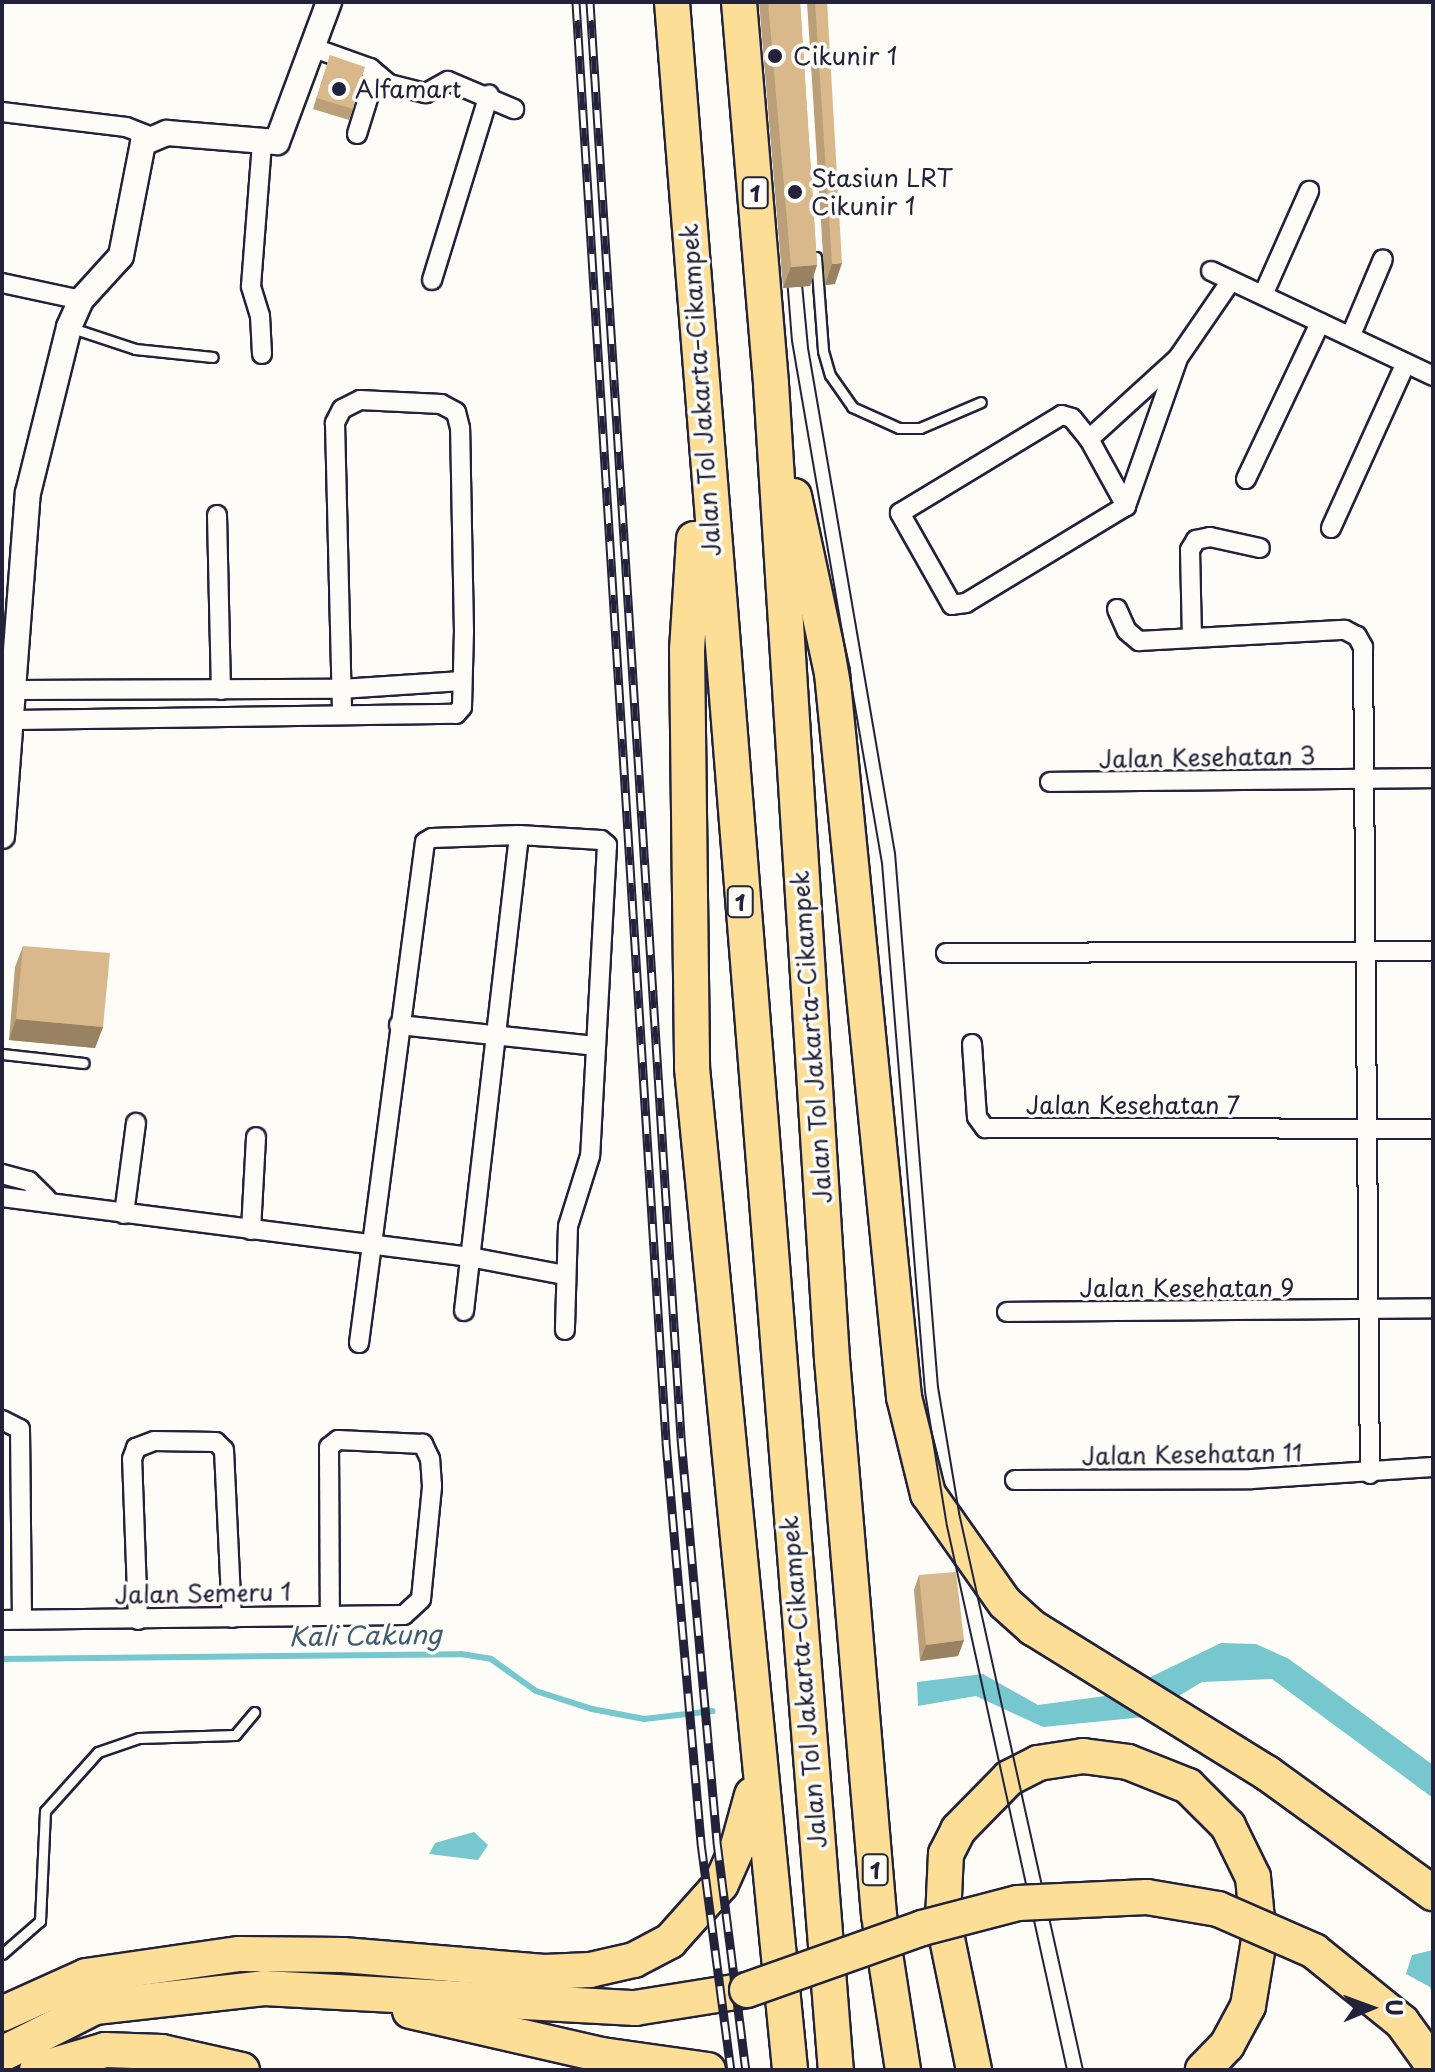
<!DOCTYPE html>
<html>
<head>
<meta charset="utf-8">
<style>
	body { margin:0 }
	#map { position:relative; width:1435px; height:2072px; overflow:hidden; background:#fdfcf7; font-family:"Playpen Sans",sans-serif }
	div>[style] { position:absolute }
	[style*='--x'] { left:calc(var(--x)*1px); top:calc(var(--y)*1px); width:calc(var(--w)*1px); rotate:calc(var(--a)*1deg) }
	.water>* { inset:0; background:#76c7ce }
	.stream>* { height:6px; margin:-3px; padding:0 3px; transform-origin:3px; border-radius:3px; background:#76c7ce }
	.roads { filter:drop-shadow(2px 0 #22223b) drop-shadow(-2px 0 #22223b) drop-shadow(0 2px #22223b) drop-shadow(0 -2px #22223b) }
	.service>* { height:9px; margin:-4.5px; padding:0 4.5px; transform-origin:4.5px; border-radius:4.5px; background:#fdfcf7 }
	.minor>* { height:18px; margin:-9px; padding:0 9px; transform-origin:9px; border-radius:9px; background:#fdfcf7 }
	.tertiary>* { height:24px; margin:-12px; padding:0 12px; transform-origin:12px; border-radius:12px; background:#fdfcf7 }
	.motorway>* { height:34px; margin:-17px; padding:0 17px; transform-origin:17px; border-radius:17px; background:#fcde96 }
	.tram>* { height:2px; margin:-1px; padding:0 1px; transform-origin:1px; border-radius:1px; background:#22223b }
	.rail>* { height:9px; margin-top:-4.5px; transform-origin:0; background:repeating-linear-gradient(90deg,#fdfcf7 0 18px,#22223b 0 36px); box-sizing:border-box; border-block:2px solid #22223b }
	.bridges { filter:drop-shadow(2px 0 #22223b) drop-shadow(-2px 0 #22223b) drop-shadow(0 2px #22223b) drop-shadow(0 -2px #22223b) }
	.motorway-bridge>* { height:34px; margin:-17px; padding:0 17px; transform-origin:17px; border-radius:17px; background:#fcde96 }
	.wall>* { inset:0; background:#bb9f78 }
	.shaded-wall>* { inset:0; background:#988262 }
	.building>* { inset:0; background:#d9b98c }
	.dots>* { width:22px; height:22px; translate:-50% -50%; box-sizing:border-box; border:4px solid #fdfcf7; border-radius:50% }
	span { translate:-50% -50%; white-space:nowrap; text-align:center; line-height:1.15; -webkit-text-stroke:7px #fdfcf7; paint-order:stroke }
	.shield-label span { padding:2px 6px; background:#fdfcf7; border:2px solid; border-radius:6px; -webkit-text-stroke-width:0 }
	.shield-label { font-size:22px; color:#22223b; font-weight:700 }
	.poi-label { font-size:24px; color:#22223b }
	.left { translate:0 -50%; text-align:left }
	.street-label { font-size:24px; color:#22223b }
	.water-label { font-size:26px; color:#3f5c6e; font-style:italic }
	.frame { position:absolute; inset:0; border:4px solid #22223b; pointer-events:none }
	.north { position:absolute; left:1331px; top:1968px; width:80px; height:80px; -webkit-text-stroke:6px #fdfcf7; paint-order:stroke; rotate:89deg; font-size:22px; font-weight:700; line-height:32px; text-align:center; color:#22223b }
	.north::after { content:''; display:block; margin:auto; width:28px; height:36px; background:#22223b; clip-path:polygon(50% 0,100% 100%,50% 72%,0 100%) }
</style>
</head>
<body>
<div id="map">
	<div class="water">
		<i style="clip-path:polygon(1221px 1643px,1256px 1644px,1289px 1659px,1433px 1765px,1433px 1798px,1272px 1679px,1202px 1682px,1144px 1717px,1043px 1727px,976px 1696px,918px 1706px,917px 1682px,983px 1674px,1038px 1705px,1113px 1695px)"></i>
		<i style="clip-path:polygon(474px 1832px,488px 1845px,478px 1860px,429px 1854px,435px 1843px)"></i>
		<i style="clip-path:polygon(1433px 1950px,1433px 1996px,1430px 1987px,1406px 1974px,1412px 1955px)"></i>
	</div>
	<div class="stream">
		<i style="--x:2;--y:1659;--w:459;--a:-0.6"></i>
		<i style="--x:461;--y:1654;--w:30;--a:9"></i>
		<i style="--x:491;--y:1659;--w:55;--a:35.4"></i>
		<i style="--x:536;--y:1691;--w:59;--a:17.8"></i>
		<i style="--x:592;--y:1709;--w:53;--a:10.9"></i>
		<i style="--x:644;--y:1719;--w:69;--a:-6.6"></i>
	</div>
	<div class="roads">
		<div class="service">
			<i style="--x:816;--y:257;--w:94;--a:85.7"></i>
			<i style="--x:823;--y:351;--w:25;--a:74"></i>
			<i style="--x:830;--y:375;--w:39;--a:55"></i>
			<i style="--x:852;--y:407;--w:51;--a:24.1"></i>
			<i style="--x:899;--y:428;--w:21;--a:0"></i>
			<i style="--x:920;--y:428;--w:66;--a:-23.1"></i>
			<i style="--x:69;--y:327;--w:70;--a:18.4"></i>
			<i style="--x:135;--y:349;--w:78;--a:5.9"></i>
			<i style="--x:2;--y:1054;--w:82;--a:6.3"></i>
			<i style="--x:2;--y:1954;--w:50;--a:-41"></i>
			<i style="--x:40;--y:1921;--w:110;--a:-87.4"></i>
			<i style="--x:45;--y:1811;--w:79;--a:-48.1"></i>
			<i style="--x:98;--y:1752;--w:43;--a:-18.9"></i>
			<i style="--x:139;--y:1738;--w:96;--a:-1.8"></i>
			<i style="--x:235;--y:1735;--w:30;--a:-50"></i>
		</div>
		<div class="minor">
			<i style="--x:311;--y:47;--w:63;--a:19.6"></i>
			<i style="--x:370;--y:68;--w:25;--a:40"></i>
			<i style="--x:389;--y:84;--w:38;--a:14"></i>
			<i style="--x:426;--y:93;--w:25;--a:-29"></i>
			<i style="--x:448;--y:81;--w:72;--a:23"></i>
			<i style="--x:2;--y:112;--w:125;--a:6.9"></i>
			<i style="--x:126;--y:127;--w:26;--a:21"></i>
			<i style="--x:357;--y:134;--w:61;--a:-72.8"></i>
			<i style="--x:1211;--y:271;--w:246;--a:25.3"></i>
			<i style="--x:432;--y:280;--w:194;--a:-72.9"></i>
			<i style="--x:2;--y:283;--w:81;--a:12.1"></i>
			<i style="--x:1263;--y:295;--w:114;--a:-66.1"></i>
			<i style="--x:1351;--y:335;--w:82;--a:-67.2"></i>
			<i style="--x:262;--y:354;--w:38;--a:-93"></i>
			<i style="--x:260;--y:316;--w:31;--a:-107"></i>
			<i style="--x:251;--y:286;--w:142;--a:-85.6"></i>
			<i style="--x:1062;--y:415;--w:10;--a:17"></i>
			<i style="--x:1072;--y:418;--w:27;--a:51"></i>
			<i style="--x:1089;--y:439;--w:77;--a:61.1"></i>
			<i style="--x:1126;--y:506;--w:187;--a:148.8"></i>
			<i style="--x:966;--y:603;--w:14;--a:172"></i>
			<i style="--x:952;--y:605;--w:106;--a:-119.5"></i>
			<i style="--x:900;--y:513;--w:189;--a:-31.2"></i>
			<i style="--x:1089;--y:439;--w:120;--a:-42.3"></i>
			<i style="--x:1178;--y:358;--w:93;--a:-55.5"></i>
			<i style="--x:1246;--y:479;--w:173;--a:-64.6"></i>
			<i style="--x:1126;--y:506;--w:154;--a:-70.6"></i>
			<i style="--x:217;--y:515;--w:175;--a:88.7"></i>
			<i style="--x:1331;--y:528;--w:181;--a:-65.6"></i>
			<i style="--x:1117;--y:609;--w:24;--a:66"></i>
			<i style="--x:1127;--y:631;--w:16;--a:40"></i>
			<i style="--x:1139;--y:641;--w:206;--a:-3.1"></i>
			<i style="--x:1345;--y:630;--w:13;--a:27"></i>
			<i style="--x:1357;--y:636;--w:13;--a:61"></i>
			<i style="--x:1363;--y:647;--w:827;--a:89.52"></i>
			<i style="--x:1192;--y:638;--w:88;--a:-91.3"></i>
			<i style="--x:1190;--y:550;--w:12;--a:-59"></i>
			<i style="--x:1196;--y:540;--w:14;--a:-12"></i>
			<i style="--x:1210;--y:537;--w:51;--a:12.4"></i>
			<i style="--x:16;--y:690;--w:325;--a:-0.2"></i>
			<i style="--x:341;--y:689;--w:121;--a:-3.8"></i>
			<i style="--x:15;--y:720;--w:441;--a:-0.8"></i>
			<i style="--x:456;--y:714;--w:9;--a:-49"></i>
			<i style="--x:462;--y:707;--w:75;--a:-88.5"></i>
			<i style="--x:464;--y:632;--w:204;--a:-91.1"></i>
			<i style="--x:460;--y:428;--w:16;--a:-104"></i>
			<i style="--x:456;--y:412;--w:17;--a:-152"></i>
			<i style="--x:441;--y:404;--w:81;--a:-177.2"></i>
			<i style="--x:360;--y:400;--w:20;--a:153"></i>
			<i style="--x:342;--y:409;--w:16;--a:117"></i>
			<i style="--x:335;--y:423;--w:291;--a:88.6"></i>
			<i style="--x:1050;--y:782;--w:383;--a:-0.6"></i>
			<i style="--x:946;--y:953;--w:487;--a:-0.2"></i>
			<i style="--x:399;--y:1025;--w:197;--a:6.1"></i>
			<i style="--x:972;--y:1044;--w:73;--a:86.1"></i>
			<i style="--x:977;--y:1117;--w:14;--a:54"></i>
			<i style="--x:985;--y:1128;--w:448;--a:0.1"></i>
			<i style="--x:2;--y:1174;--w:28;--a:15"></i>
			<i style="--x:29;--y:1181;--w:25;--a:45"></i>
			<i style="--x:2;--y:1197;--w:472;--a:7.3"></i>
			<i style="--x:470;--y:1257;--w:96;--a:10.8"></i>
			<i style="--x:124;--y:1214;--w:92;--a:-82.5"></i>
			<i style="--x:251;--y:1230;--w:93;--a:-86.9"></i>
			<i style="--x:464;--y:1311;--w:479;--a:-83.4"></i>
			<i style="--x:1007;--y:1312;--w:426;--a:-0.5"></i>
			<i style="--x:359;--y:1343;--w:505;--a:-82.5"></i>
			<i style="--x:425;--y:842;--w:8;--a:-30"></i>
			<i style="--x:432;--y:838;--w:87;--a:-2"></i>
			<i style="--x:519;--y:835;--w:82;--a:3.5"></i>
			<i style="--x:601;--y:840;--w:8;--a:40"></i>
			<i style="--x:607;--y:845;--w:311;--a:93.1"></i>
			<i style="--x:590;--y:1156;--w:73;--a:107.4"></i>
			<i style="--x:568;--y:1226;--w:104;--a:91.7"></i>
			<i style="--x:2;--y:1420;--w:20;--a:27"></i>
			<i style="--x:20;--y:1429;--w:190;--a:89.4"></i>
			<i style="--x:1015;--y:1480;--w:237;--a:-0.2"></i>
			<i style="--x:1252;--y:1479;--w:181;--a:-3.8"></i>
			<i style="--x:2;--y:1620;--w:402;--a:-0.7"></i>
			<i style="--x:404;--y:1615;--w:23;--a:-43"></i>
			<i style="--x:421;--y:1599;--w:114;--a:-84.4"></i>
			<i style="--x:432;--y:1486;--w:27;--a:-94"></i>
			<i style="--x:430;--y:1459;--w:17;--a:-115"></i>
			<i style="--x:423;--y:1444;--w:85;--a:-177.3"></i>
			<i style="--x:338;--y:1440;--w:11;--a:142"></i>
			<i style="--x:329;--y:1447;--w:167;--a:89.7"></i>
			<i style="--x:138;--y:1620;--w:161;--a:-92.1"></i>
			<i style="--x:132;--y:1459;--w:12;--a:-70"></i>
			<i style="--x:136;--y:1448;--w:19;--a:-21"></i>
			<i style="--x:154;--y:1441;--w:62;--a:0.9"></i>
			<i style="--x:216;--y:1442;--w:11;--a:45"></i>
			<i style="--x:224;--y:1450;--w:168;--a:87.3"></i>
		</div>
		<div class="tertiary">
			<i style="--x:2;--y:836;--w:344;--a:-85.7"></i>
			<i style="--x:28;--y:493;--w:171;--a:-76.1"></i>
			<i style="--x:69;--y:327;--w:30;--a:-66"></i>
			<i style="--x:81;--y:300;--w:59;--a:-47.7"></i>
			<i style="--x:121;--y:256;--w:115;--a:-79"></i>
			<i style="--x:143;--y:143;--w:26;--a:-23"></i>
			<i style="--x:167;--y:133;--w:110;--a:4.7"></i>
			<i style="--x:277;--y:142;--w:149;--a:-69.6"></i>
		</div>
		<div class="motorway">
			<i style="--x:672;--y:2;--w:2074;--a:85.47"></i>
			<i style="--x:739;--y:2;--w:383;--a:85.2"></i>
			<i style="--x:771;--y:384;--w:977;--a:86.42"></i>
			<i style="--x:832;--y:1359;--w:558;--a:85.17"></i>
			<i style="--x:879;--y:1915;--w:157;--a:81.2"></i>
			<i style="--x:794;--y:496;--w:181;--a:77.9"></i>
			<i style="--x:832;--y:673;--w:728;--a:84.32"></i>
			<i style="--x:904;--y:1397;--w:100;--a:76.1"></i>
			<i style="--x:928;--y:1494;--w:133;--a:54.8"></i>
			<i style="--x:1005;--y:1603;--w:38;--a:42"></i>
			<i style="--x:1033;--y:1628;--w:275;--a:31.8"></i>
			<i style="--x:1267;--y:1773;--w:205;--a:35.9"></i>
			<i style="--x:694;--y:539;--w:110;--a:93.6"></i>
			<i style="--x:687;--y:649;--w:419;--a:89.3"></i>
			<i style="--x:692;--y:1068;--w:1007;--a:84.41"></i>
			<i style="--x:410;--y:2011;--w:197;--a:12.9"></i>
			<i style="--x:602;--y:2055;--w:107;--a:8.1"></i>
			<i style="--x:2;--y:2014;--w:92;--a:-24.3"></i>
			<i style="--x:86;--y:1976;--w:155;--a:-8.2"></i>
			<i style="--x:239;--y:1954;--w:104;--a:0.6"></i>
			<i style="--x:343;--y:1955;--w:202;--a:4.8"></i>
			<i style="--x:544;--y:1972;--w:46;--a:-2.5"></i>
			<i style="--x:590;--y:1970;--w:45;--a:-12.8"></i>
			<i style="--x:634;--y:1960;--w:41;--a:-27.8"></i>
			<i style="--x:670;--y:1941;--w:76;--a:-48.2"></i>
			<i style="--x:721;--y:1884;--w:42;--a:-65.9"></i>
			<i style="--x:738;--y:1846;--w:53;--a:-74.6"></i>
			<i style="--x:2;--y:2054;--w:104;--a:-26.8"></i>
			<i style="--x:95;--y:2007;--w:170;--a:-6.4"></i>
			<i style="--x:264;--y:1988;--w:372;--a:3.1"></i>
			<i style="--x:635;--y:2008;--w:113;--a:-9.1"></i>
			<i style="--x:37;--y:2070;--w:71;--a:-16.4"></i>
			<i style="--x:105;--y:2050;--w:57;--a:2"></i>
			<i style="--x:162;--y:2052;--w:82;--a:12.7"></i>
			<i style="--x:974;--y:2070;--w:154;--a:-101.6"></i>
			<i style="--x:943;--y:1919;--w:65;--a:-87.4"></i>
			<i style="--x:946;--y:1854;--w:27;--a:-63"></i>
			<i style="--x:958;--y:1830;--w:73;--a:-45.6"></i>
			<i style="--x:1009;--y:1778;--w:33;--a:-27"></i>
			<i style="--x:1038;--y:1763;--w:46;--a:-8.8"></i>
			<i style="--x:1083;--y:1756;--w:45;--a:7.6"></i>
			<i style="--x:1128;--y:1762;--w:65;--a:21.8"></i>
			<i style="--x:1188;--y:1786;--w:57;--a:45"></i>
			<i style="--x:1228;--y:1826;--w:57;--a:63.9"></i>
			<i style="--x:1253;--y:1877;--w:63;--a:84.6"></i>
			<i style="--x:1259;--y:1940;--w:67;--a:99.5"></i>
			<i style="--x:1248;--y:2006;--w:44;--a:118.3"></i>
			<i style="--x:1227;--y:2045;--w:35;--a:134"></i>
		</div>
	</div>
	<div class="tram">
		<i style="--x:800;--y:263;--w:85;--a:84.6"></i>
		<i style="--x:808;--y:348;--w:512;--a:80.23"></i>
		<i style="--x:895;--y:853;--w:536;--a:85.4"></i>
		<i style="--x:938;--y:1387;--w:128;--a:80.5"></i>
		<i style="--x:959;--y:1513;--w:571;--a:77.45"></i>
		<i style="--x:786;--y:265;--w:76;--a:85.5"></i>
		<i style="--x:792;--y:341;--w:530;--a:80.22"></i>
		<i style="--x:882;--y:863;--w:531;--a:85.35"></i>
		<i style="--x:925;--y:1392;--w:136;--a:80.7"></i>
		<i style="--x:947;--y:1526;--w:557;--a:77.56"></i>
	</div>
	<div class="rail">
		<i style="--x:576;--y:2;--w:1443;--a:86.42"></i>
		<i style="--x:666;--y:1442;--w:403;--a:85"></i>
		<i style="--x:701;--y:1843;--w:229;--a:82.5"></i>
		<i style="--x:590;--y:2;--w:1439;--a:86.37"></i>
		<i style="--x:681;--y:1438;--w:406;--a:84.9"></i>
		<i style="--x:717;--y:1842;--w:230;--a:82.8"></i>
	</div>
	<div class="bridges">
		<div class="motorway-bridge">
			<i style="--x:747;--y:1990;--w:186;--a:-19.5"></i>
			<i style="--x:922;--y:1928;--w:99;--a:-14.6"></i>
			<i style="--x:1018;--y:1903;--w:129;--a:-2.7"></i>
			<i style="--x:1147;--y:1897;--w:72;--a:9.6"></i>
			<i style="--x:1218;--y:1909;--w:105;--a:23.6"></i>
			<i style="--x:1314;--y:1951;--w:113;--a:38.9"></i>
			<i style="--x:1402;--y:2022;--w:53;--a:54.2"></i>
		</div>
	</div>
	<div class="wall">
		<i style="clip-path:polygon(759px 2px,800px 2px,817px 265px,810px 286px,783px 288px)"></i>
		<i style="clip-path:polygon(807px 2px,827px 2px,835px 284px,825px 285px)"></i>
		<i style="clip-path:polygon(330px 55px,353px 109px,349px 120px,313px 109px)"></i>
		<i style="clip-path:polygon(23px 946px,103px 1027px,95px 1048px,9px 1040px,15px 967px)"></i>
		<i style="clip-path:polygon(919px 1575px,964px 1640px,958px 1656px,920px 1661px,914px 1590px)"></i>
	</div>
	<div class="shaded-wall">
		<i style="clip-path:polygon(842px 263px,835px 284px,825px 285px,832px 264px)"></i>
		<i style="clip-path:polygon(817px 265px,810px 286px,783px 288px,791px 267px)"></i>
		<i style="clip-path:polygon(16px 1019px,103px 1027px,95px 1048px,9px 1040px)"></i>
		<i style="clip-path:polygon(964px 1640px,958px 1656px,920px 1661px,926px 1645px)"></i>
	</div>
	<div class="building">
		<i style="clip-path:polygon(768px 2px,800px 2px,817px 265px,791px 267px)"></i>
		<i style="clip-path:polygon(815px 2px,827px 2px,842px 263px,832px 264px)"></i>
		<i style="clip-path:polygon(330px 55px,365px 67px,353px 109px,317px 98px)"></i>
		<i style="clip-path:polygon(23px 946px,110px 953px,103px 1027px,16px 1019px)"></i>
		<i style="clip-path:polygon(956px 1572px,964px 1640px,926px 1645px,919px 1575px)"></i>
	</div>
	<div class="dots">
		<i style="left:775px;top:56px;background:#22223b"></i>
		<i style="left:339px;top:89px;background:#22223b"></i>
		<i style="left:795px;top:192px;background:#22223b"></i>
	</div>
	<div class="shield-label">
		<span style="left:755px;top:193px">1</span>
		<span style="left:740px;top:902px">1</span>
		<span style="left:875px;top:1870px">1</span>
	</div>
	<div class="poi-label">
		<span class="left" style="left:793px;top:56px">Cikunir 1</span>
		<span class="left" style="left:355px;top:89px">Alfamart</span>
		<span class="left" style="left:811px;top:192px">Stasiun LRT<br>Cikunir 1</span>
	</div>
	<div class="street-label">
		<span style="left:700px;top:390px;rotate:-94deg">Jalan Tol Jakarta–Cikampek</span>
		<span style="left:1207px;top:757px;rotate:-1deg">Jalan Kesehatan 3</span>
		<span style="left:811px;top:1037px;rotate:-94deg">Jalan Tol Jakarta–Cikampek</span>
		<span style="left:1133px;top:1105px">Jalan Kesehatan 7</span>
		<span style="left:1187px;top:1288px">Jalan Kesehatan 9</span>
		<span style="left:1192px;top:1454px;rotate:-1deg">Jalan Kesehatan 11</span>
		<span style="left:203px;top:1593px;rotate:-1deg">Jalan Semeru 1</span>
		<span style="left:803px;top:1682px;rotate:-95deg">Jalan Tol Jakarta–Cikampek</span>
	</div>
	<div class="water-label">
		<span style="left:365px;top:1635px;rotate:-1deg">Kali Cakung</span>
	</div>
	<div class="frame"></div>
	<div class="north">U</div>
</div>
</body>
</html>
